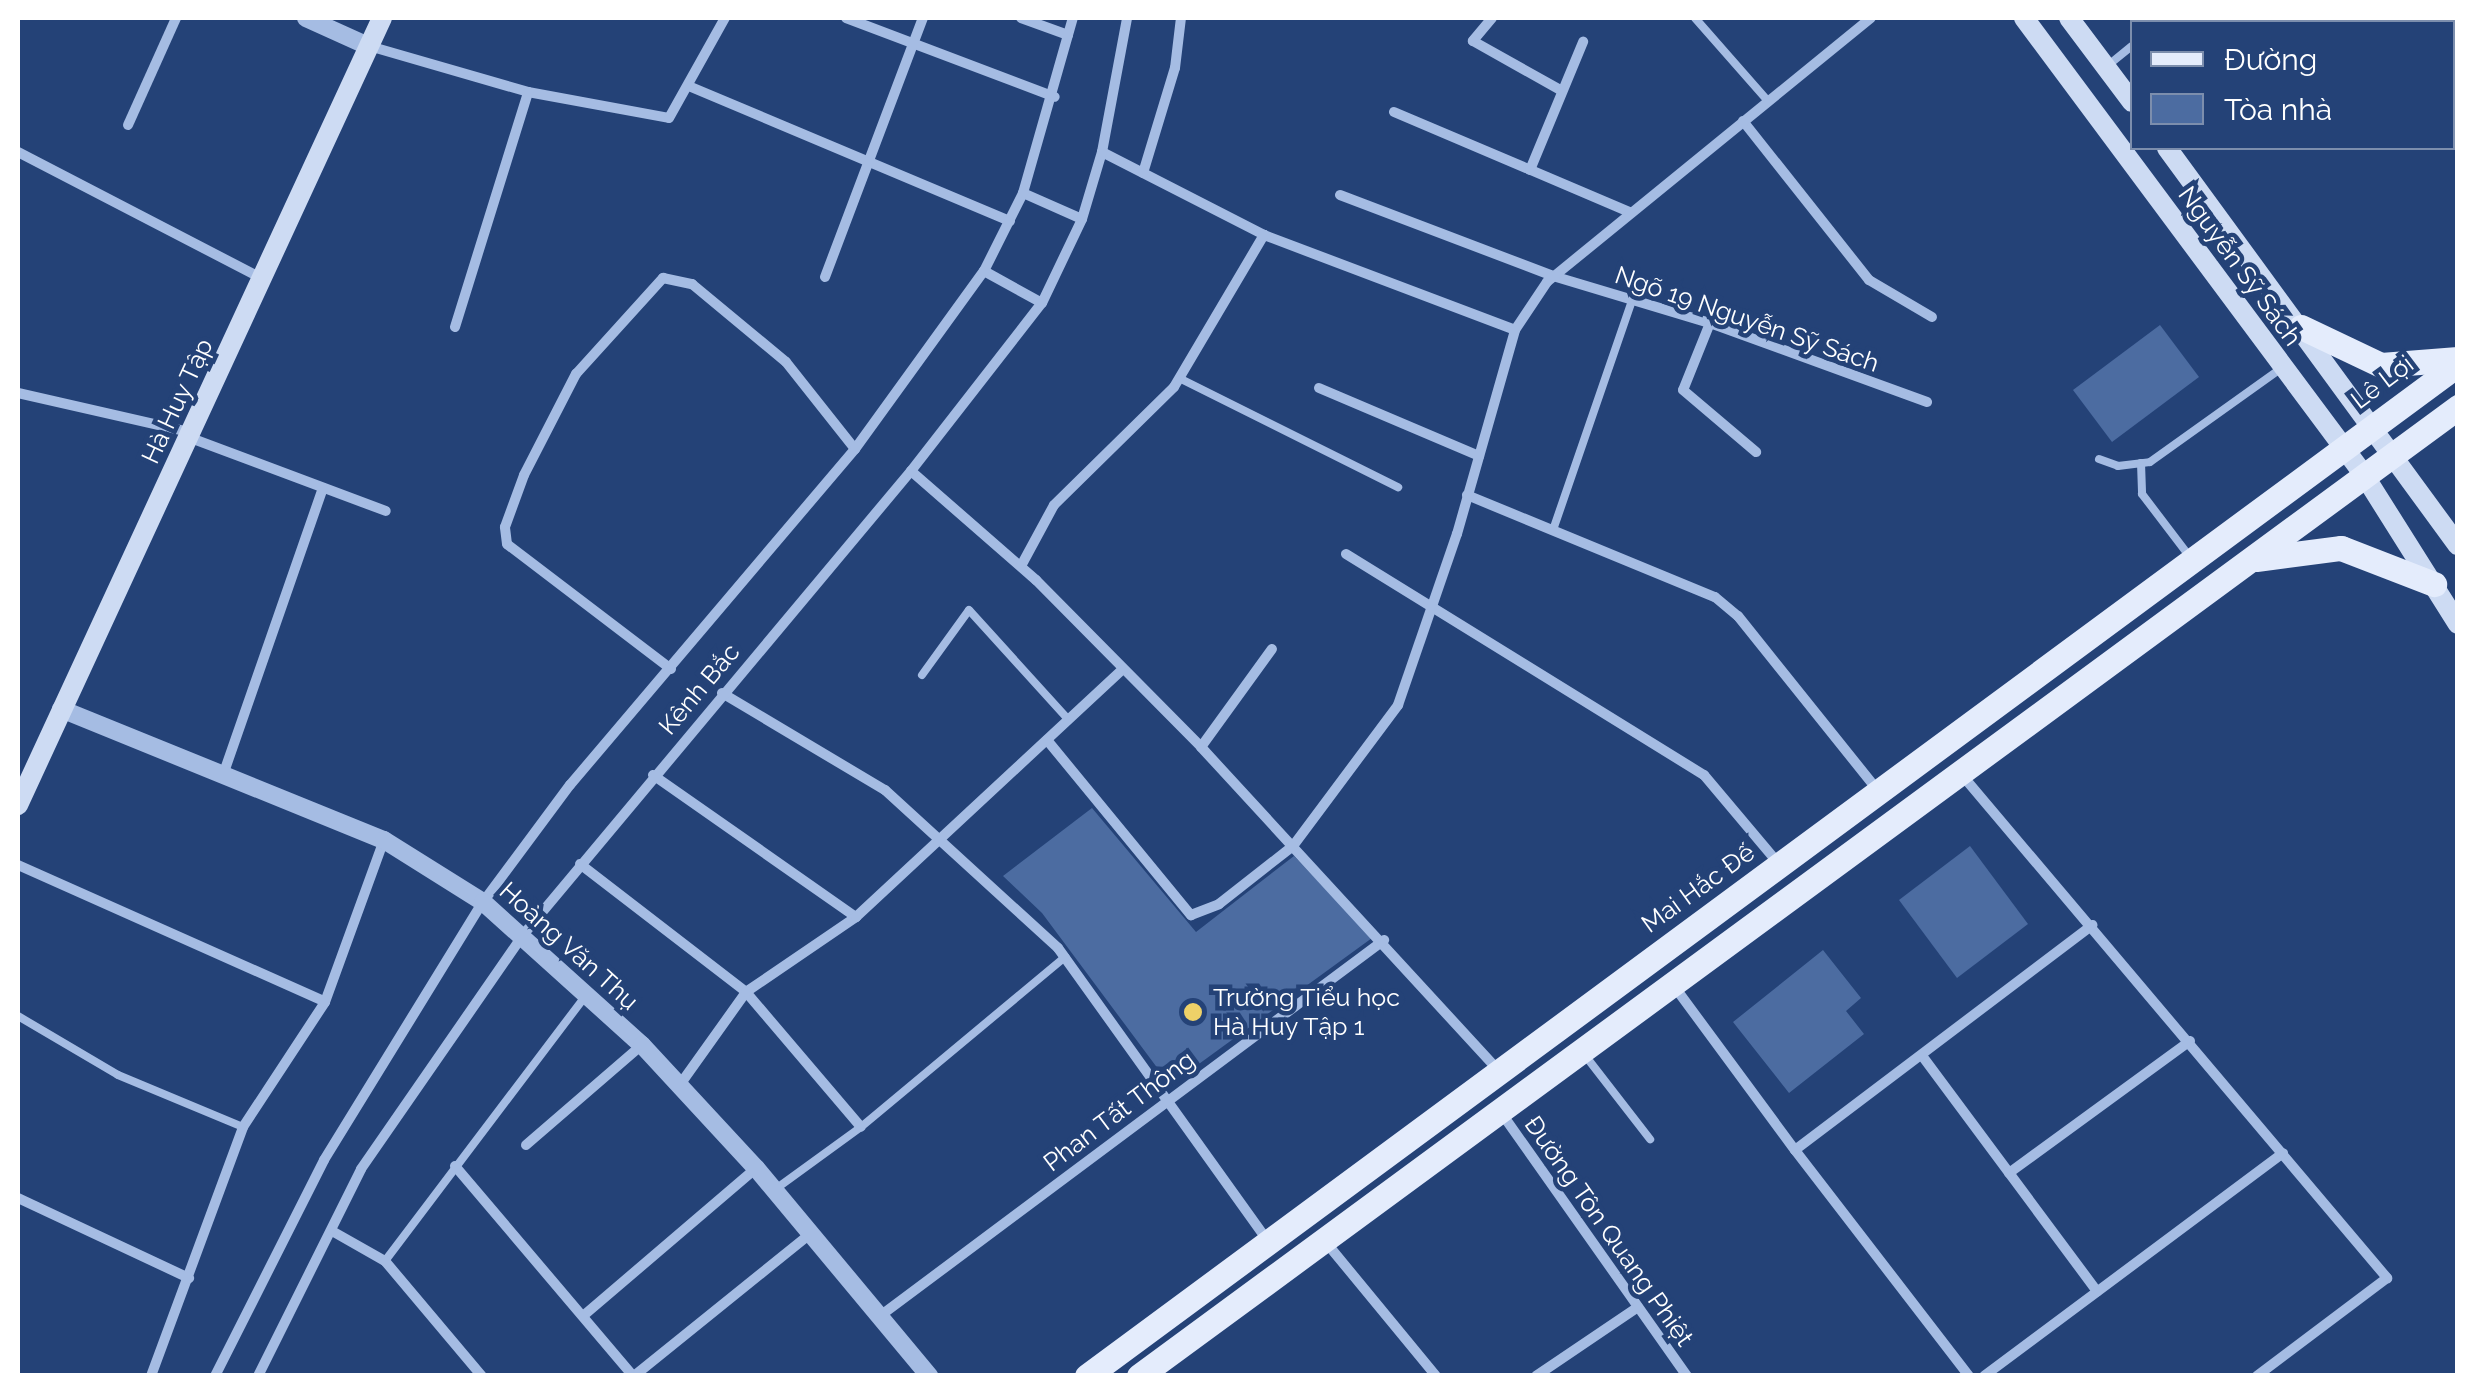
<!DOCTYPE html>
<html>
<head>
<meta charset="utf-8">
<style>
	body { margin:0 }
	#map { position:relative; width:2475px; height:1393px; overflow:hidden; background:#244277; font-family:Raleway,sans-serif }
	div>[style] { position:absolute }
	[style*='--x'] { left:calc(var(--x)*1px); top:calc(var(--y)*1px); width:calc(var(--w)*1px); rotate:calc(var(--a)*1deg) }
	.building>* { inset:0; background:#4c6ca1 }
	.service>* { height:8px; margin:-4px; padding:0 4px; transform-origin:4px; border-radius:4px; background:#a5bce3 }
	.minor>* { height:10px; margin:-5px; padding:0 5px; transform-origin:5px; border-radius:5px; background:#a5bce3 }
	.tertiary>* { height:18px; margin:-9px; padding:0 9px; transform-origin:9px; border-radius:9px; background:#a5bce3 }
	.secondary>* { height:20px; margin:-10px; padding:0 10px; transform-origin:10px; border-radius:10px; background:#cddbf3 }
	.primary>* { height:25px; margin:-12.5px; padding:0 12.5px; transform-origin:12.5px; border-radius:12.5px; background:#e4ecfc }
	.dots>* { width:28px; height:28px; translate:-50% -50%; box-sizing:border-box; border:5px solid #244277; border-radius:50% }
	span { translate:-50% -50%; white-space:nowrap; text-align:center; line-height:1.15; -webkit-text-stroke:9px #244277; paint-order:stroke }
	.street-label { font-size:25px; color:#fff }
	.poi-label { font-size:25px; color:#fff }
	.left { translate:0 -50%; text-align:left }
	.frame { position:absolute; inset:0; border:20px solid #fff; pointer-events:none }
	.legend { position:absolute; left:2130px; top:20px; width:325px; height:130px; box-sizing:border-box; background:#244277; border:2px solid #7c8ead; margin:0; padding:12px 18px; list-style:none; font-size:30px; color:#fff }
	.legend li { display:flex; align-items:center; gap:20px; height:50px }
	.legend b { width:50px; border:2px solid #7c8ead }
</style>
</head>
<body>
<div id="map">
	<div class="building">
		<i style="clip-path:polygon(2160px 325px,2199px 377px,2112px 442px,2073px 390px)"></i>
		<i style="clip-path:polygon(1092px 808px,1196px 932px,1294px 856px,1372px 938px,1170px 1085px,1042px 913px,1003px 876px)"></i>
		<i style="clip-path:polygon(1970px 846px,2028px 924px,1957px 978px,1899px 900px)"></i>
		<i style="clip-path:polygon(1823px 950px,1861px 998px,1846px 1011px,1864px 1034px,1789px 1093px,1733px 1022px)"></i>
	</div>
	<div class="service">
		<i style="--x:1695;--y:18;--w:111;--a:48.7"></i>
		<i style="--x:2162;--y:22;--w:8;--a:-30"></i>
		<i style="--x:2106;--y:67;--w:33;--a:-39"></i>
		<i style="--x:1179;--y:378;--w:245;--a:26.5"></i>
		<i style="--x:2099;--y:459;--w:20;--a:20"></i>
		<i style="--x:2118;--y:466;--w:32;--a:-7"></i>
		<i style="--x:2150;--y:462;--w:163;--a:-35.5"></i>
		<i style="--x:2141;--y:463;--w:31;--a:88"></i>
		<i style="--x:2142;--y:494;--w:79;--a:52.7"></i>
		<i style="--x:1553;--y:530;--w:243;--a:-71"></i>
		<i style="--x:922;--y:675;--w:80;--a:-54.1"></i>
		<i style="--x:969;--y:610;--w:147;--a:47.8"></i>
		<i style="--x:18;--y:1016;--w:116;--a:30.5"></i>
		<i style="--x:118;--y:1075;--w:135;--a:22.6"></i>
		<i style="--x:1584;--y:1054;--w:108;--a:52.2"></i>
		<i style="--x:777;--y:1188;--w:104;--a:-36"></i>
		<i style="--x:861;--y:1127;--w:266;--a:-39.8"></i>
		<i style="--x:385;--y:1261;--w:335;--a:-52.9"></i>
	</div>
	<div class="minor">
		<i style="--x:846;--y:18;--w:223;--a:20.7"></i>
		<i style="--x:1021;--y:18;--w:50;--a:19.9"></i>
		<i style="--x:1492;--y:18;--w:30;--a:130"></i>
		<i style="--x:1473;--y:41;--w:102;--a:29.3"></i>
		<i style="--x:369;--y:46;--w:166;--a:16.1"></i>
		<i style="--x:528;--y:92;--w:143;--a:10.4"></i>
		<i style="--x:669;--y:118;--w:115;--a:-60.8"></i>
		<i style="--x:691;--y:87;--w:346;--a:22.8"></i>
		<i style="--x:1394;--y:112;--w:256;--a:23"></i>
		<i style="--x:1743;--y:121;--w:203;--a:51.6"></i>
		<i style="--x:1869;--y:280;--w:73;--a:30.4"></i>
		<i style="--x:128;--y:125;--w:117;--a:-65.8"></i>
		<i style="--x:18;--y:152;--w:274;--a:27.4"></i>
		<i style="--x:1102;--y:152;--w:182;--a:27.1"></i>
		<i style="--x:1264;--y:235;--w:268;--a:20.7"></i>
		<i style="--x:1530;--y:170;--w:139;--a:-67.5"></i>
		<i style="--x:1143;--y:173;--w:110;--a:-73.1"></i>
		<i style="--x:1175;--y:68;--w:50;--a:-83.2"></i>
		<i style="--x:1023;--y:193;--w:64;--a:23.8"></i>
		<i style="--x:1340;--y:195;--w:228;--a:20.8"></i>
		<i style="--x:1553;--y:276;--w:164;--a:16.7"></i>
		<i style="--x:1710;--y:323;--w:231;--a:20"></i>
		<i style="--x:984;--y:271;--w:66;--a:28.9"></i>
		<i style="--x:825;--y:277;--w:277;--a:-69.3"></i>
		<i style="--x:1710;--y:323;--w:72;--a:111.9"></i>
		<i style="--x:1683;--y:390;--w:96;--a:40.3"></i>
		<i style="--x:455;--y:327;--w:246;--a:-72.7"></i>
		<i style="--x:1319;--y:388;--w:174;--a:23"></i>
		<i style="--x:18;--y:393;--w:175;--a:12.8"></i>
		<i style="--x:188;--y:437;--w:211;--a:20.5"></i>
		<i style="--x:911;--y:471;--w:166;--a:41.1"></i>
		<i style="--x:1036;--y:580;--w:235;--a:45.3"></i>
		<i style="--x:1201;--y:747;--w:440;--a:47.4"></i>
		<i style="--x:1467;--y:495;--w:268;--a:22.4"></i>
		<i style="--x:1715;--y:597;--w:30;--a:40"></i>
		<i style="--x:1738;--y:616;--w:226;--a:51.3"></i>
		<i style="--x:1346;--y:554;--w:421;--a:31.7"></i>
		<i style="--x:1704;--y:775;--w:116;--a:49.9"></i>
		<i style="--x:1021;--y:566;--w:69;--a:-61.6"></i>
		<i style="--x:1054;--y:505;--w:168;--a:-44.5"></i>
		<i style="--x:1174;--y:387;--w:177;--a:-59.4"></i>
		<i style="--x:671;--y:669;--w:206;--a:-142.7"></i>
		<i style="--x:507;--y:544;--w:17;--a:-97"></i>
		<i style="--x:505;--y:527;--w:55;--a:-69.9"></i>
		<i style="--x:524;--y:475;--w:114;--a:-62.8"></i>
		<i style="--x:576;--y:374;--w:130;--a:-47.8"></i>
		<i style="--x:663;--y:278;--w:30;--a:12"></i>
		<i style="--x:692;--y:284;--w:122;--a:39.7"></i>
		<i style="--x:786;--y:362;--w:111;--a:51.6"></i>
		<i style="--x:722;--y:693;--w:190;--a:30.8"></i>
		<i style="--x:885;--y:790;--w:234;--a:42.4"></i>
		<i style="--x:1058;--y:948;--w:359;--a:54.4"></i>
		<i style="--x:1047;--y:740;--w:227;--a:50.6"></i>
		<i style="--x:1191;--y:915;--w:30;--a:-21"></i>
		<i style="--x:1219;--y:904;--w:94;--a:-38.1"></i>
		<i style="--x:1293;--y:846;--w:176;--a:-53.3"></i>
		<i style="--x:1398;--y:705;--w:181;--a:-71"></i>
		<i style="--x:1457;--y:534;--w:212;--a:-74.1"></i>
		<i style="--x:1515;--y:330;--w:58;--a:-56.3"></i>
		<i style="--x:1547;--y:282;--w:418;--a:-39.2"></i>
		<i style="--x:1201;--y:747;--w:121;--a:-54.1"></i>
		<i style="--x:223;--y:775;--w:304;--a:-70.8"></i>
		<i style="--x:653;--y:775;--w:248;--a:35"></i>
		<i style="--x:1962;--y:775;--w:659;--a:49.8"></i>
		<i style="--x:2387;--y:1278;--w:163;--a:143"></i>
		<i style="--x:580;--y:864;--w:210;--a:37.6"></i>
		<i style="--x:746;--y:992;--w:177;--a:49.6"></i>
		<i style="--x:18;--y:865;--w:336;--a:24"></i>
		<i style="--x:1674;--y:986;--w:204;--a:53.6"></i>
		<i style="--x:1923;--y:1057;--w:292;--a:53.4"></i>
		<i style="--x:679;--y:1086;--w:115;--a:-54.5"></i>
		<i style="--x:746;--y:992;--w:133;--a:-34.3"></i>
		<i style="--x:856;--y:917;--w:362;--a:-42.9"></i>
		<i style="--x:1500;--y:1111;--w:324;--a:54.8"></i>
		<i style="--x:526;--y:1145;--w:153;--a:-40.8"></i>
		<i style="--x:455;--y:1166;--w:275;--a:49.7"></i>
		<i style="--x:2009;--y:1173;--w:224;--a:-36.1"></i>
		<i style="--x:18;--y:1198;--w:189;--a:25.1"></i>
		<i style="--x:332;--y:1231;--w:61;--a:29.5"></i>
		<i style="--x:385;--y:1261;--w:150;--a:49.9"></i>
		<i style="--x:1324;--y:1240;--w:176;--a:50.5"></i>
		<i style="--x:583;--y:1316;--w:228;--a:-40.5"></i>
		<i style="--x:880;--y:1316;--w:629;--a:-36.72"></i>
		<i style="--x:151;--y:1376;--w:265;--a:-69.7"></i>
		<i style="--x:243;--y:1127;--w:149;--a:-56.7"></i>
		<i style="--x:325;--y:1002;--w:172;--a:-70"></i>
		<i style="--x:215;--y:1376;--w:242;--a:-63.2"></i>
		<i style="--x:324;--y:1160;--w:303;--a:-58.4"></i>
		<i style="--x:483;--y:902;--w:146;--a:-53.4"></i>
		<i style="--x:570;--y:785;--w:441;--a:-49.7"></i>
		<i style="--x:855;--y:449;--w:220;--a:-54.1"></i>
		<i style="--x:984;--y:271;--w:87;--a:-63.4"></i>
		<i style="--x:1023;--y:193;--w:182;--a:-74.1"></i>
		<i style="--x:258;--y:1376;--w:231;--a:-63.5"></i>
		<i style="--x:361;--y:1169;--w:285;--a:-55.3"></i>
		<i style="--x:523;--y:935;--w:605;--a:-50.1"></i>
		<i style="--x:911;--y:471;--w:213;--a:-52.1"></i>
		<i style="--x:1042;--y:303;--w:93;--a:-64.5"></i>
		<i style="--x:1082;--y:219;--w:70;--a:-73.4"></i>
		<i style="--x:1102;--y:152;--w:136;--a:-79.4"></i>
		<i style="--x:634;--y:1376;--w:228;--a:-38.9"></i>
		<i style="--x:1536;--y:1376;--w:123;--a:-34.1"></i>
		<i style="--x:1969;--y:1376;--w:285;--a:-127.6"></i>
		<i style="--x:1795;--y:1150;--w:373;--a:-37.1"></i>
		<i style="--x:1984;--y:1376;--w:373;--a:-36.7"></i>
	</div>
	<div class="tertiary">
		<i style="--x:306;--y:18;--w:68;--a:24.3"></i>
		<i style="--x:61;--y:709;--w:349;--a:22.1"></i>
		<i style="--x:384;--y:840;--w:117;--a:32.1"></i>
		<i style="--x:483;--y:902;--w:214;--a:42"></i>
		<i style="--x:642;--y:1045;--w:168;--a:47.2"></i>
		<i style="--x:756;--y:1168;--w:271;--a:50.2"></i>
	</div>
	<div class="secondary">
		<i style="--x:2024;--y:18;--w:570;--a:53.35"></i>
		<i style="--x:2364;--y:475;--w:176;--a:57.8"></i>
		<i style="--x:2069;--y:18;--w:105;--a:53.1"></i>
		<i style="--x:2167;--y:148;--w:492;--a:53.8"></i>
		<i style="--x:18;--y:805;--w:867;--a:-65.18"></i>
	</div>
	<div class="primary">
		<i style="--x:2301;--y:327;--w:89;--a:25.4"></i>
		<i style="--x:2381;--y:365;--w:77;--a:-4.5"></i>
		<i style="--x:2256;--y:559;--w:86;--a:-7.4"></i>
		<i style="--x:2341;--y:548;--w:100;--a:21.2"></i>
		<i style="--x:1087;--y:1376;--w:1704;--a:-36.43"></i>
		<i style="--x:1139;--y:1376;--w:1637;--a:-36.3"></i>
	</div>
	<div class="dots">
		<i style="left:1193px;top:1012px;background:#eed168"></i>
	</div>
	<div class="street-label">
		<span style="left:2240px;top:266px;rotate:54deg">Nguyễn Sỹ Sách</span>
		<span style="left:1747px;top:319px;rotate:19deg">Ngõ 19 Nguyễn Sỹ Sách</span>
		<span style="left:2382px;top:382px;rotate:-37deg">Lê Lợi</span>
		<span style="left:177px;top:401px;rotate:-65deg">Hà Huy Tập</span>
		<span style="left:699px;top:689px;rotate:-50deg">Kênh Bắc</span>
		<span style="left:1698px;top:888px;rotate:-36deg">Mai Hắc Đế</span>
		<span style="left:569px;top:946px;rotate:42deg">Hoàng Văn Thụ</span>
		<span style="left:1119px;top:1111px;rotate:-37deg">Phan Tất Thông</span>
		<span style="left:1609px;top:1231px;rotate:55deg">Đường Tôn Quang Phiệt</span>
	</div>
	<div class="poi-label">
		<span class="left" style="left:1213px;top:1012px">Trường Tiểu học<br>Hà Huy Tập 1</span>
	</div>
	<div class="frame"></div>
	<ul class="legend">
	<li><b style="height:12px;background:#e4ecfc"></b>Đường</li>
	<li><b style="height:28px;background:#4c6ca1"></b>Tòa nhà</li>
	</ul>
</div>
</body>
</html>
